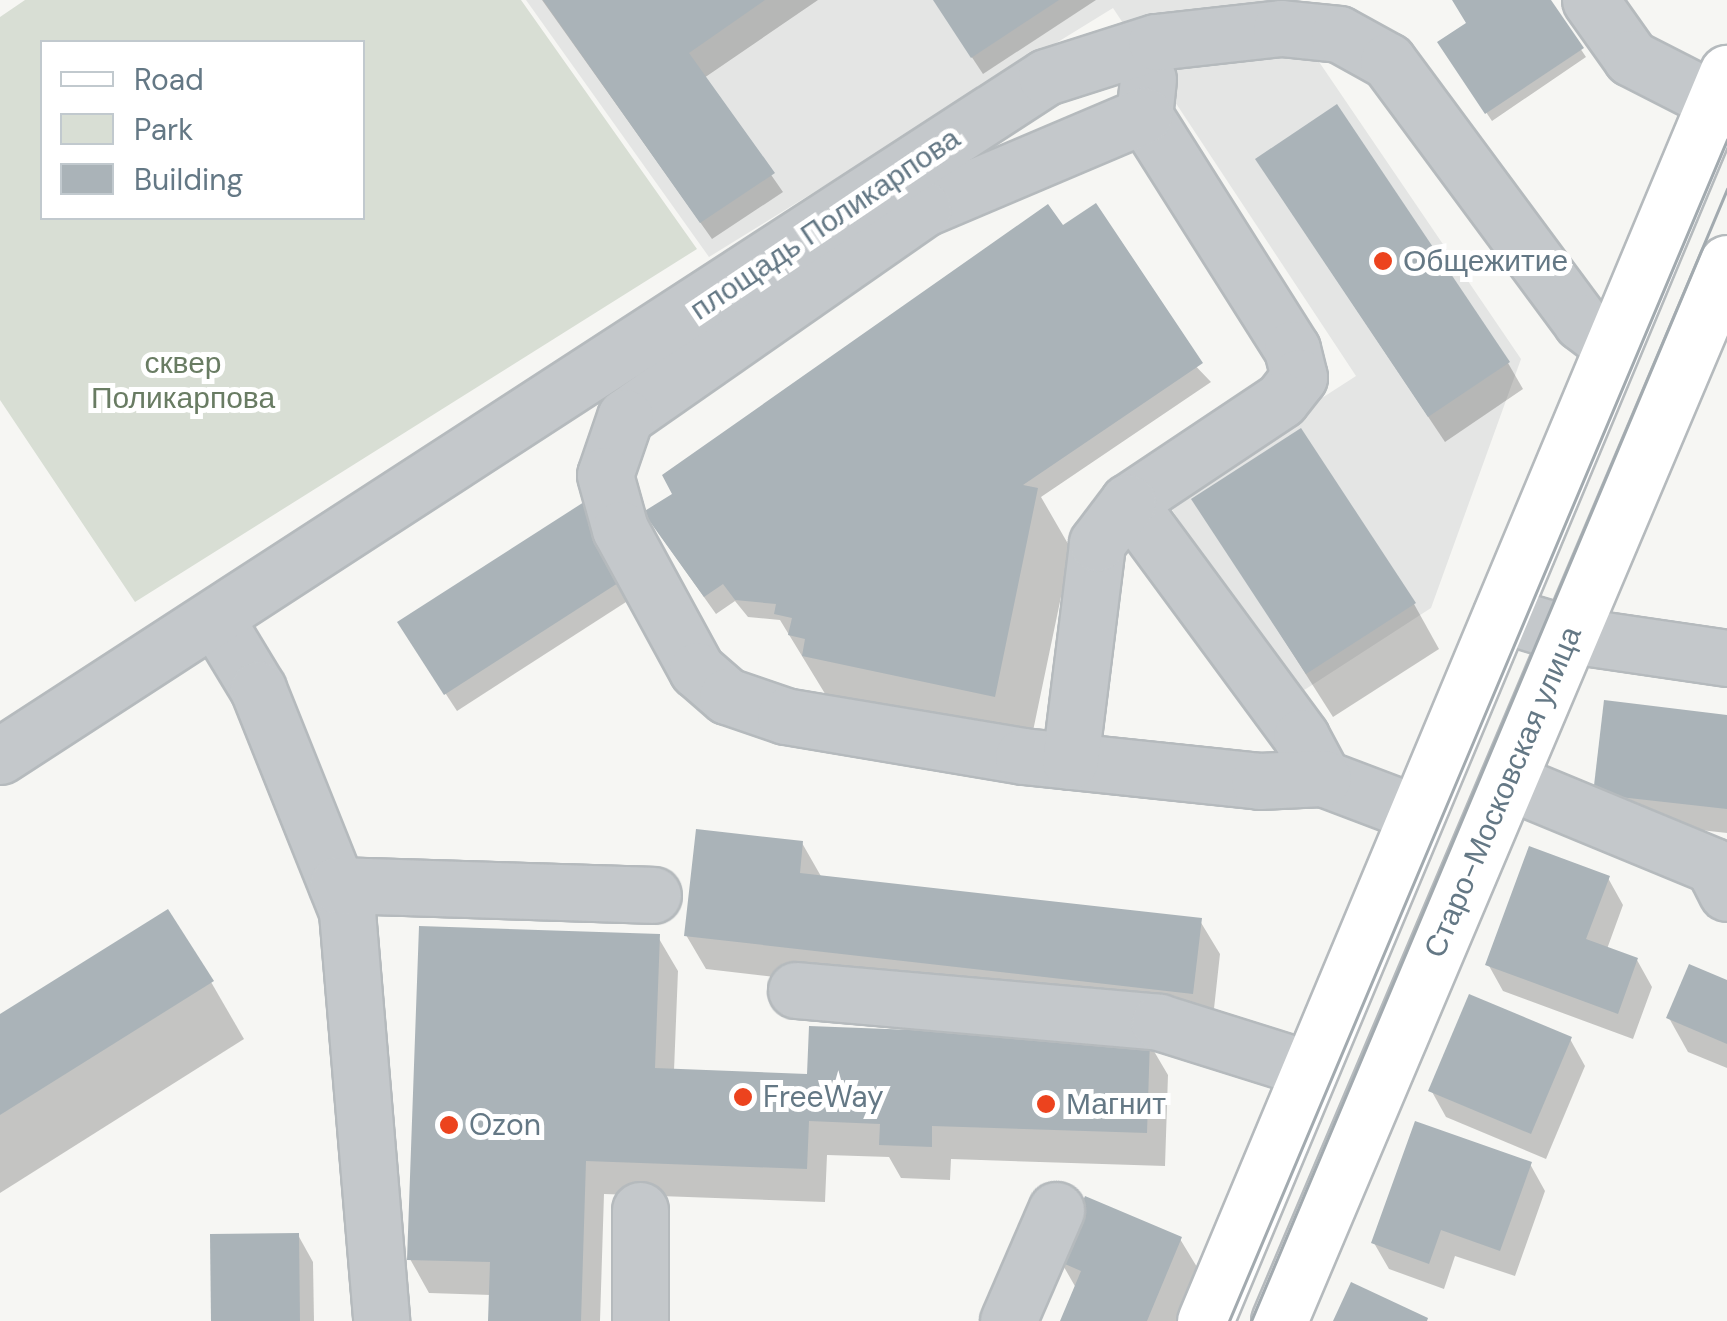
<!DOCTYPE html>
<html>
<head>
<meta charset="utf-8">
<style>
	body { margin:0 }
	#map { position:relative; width:1727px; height:1321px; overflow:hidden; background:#f6f6f3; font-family:"DM Sans",sans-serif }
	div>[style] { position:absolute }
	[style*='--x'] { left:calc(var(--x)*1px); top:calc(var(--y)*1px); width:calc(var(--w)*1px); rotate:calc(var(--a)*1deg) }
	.built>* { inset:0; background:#e4e5e4 }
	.green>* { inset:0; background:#d8ded4 }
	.shadow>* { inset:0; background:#0003 }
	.building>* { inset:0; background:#aab3b8 }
	.roads { filter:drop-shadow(2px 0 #b5babd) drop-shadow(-2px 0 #b5babd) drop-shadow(0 2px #b5babd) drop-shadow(0 -2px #b5babd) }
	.minor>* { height:55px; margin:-27.5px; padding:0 27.5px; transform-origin:27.5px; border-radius:27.5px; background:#c4c8cb }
	.major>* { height:55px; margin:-27.5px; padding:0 27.5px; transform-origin:27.5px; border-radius:27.5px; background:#fff }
	.tram>* { height:2.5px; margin:-1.25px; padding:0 1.25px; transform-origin:1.25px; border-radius:1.25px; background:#a2aaaf }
	.dots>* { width:28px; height:28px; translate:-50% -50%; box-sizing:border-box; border:5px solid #fff; border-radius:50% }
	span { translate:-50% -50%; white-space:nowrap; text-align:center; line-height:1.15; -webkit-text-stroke:10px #fff; paint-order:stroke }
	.street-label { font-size:30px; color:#647885 }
	.poi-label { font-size:30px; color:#647885 }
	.left { translate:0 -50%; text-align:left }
	.park-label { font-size:30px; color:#697c63 }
	.legend { position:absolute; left:40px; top:40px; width:325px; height:180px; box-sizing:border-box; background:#fff; border:2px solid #c1c9ce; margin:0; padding:12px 18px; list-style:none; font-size:30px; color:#647885 }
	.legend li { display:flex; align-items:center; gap:20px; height:50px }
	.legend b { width:50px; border:2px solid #c1c9ce }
</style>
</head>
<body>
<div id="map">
	<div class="built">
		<i style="clip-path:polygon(526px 0,1277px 0,1521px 359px,1431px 608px,1295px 696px,1165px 499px,1356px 376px,1113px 8px,709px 257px)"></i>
	</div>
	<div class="green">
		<i style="clip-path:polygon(evenodd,25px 0,521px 0,697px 249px,135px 602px,0 400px,0 17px,25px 0,42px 42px,362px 42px,362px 218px,42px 218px,42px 42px)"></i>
	</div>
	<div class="shadow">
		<i style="clip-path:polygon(542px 0,818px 0,704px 78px,783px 192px,712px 239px)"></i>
		<i style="clip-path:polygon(934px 0,1096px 0,983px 74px)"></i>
		<i style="clip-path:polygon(1453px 0,1548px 0,1586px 57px,1492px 121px,1445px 51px,1469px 24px)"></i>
		<i style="clip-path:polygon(1274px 186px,1508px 363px,1523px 389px,1445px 442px)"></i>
		<i style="clip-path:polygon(1063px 228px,1211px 382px,1041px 497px,1071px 549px,1028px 755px,838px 715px,780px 620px,748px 617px,735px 601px,716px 614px,657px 531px)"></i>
		<i style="clip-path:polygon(1195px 500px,1414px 604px,1439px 649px,1333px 717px)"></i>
		<i style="clip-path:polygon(584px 505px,640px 593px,457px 711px,411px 641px)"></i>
		<i style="clip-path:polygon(1727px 717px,1727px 833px,1611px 820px,1596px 793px)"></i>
		<i style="clip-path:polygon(802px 843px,822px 878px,1200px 921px,1220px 954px,1212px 1027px,706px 969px,686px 935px)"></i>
		<i style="clip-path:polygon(1608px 878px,1623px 905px,1607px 949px,1637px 960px,1652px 987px,1633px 1039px,1503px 991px,1488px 964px)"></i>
		<i style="clip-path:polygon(658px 937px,678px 971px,674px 1071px,809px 1076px,1148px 1041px,1168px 1075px,1165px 1166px,951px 1159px,950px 1180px,901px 1178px,889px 1157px,827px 1155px,825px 1202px,604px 1194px,600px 1321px,490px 1321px,491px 1295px,429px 1293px,410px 1259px)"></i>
		<i style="clip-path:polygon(211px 982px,244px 1039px,0 1193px,0 1017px)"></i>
		<i style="clip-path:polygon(1727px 983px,1727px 1068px,1688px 1052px,1669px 1018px)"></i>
		<i style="clip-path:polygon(1570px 1039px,1585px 1066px,1546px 1159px,1446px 1117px,1431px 1090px)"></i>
		<i style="clip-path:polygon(1530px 1164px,1545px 1191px,1515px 1276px,1455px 1256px,1444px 1289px,1389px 1269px,1374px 1243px)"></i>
		<i style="clip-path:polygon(298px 1235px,313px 1262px,314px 1321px,213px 1321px)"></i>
		<i style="clip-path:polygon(1180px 1239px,1200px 1272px,1179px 1321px,1062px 1321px,1076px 1288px,1060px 1260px)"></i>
	</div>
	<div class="building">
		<i style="clip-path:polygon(543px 0,765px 0,689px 53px,775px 173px,700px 223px)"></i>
		<i style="clip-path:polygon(933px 0,1059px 0,971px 58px)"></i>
		<i style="clip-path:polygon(1452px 0,1551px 0,1584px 48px,1485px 114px,1437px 42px,1466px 23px)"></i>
		<i style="clip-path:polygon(1337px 104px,1510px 362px,1428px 417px,1255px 159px)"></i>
		<i style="clip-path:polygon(1096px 203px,1203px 363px,1023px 485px,1038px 488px,995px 697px,802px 656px,805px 639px,788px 635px,792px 618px,774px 614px,776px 604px,735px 600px,723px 584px,704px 597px,643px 512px,672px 494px,662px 475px,1048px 204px,1063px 225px)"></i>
		<i style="clip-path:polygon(1301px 428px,1416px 603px,1306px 674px,1191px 499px)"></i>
		<i style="clip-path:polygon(584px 502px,632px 574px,444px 695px,397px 622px)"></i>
		<i style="clip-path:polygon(1604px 700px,1727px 715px,1727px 809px,1593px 794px)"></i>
		<i style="clip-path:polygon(696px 829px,803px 841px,800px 873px,1202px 918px,1193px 994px,684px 936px)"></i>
		<i style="clip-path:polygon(1529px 846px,1610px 876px,1586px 939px,1638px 958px,1618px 1014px,1485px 965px)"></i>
		<i style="clip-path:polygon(168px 909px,214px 981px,0 1115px,0 1014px)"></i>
		<i style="clip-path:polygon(419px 926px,660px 934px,655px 1068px,807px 1074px,809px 1026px,1150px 1039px,1147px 1133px,932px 1126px,932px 1147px,879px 1145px,880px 1124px,809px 1121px,807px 1169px,586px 1161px,581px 1321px,488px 1321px,490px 1262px,407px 1260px)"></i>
		<i style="clip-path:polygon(1689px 964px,1727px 980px,1727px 1044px,1666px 1018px)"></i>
		<i style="clip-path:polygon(1469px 994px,1572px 1037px,1531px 1134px,1428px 1091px)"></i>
		<i style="clip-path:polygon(1415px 1121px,1532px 1162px,1500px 1251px,1441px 1230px,1429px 1264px,1371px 1243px)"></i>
		<i style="clip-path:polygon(1085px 1196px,1182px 1237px,1147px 1321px,1060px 1321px,1081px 1271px,1058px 1261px)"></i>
		<i style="clip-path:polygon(299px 1233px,300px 1321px,211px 1321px,210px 1234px)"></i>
		<i style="clip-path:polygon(1351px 1282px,1428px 1318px,1427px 1321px,1333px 1321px)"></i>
	</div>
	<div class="roads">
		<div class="minor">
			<i style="--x:1590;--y:0;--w:71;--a:54.7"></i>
			<i style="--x:1631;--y:58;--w:94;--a:27.1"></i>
			<i style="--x:1148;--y:79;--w:36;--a:96"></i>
			<i style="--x:1144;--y:115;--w:277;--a:57.7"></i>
			<i style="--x:1292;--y:349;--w:29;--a:76"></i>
			<i style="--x:1299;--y:377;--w:29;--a:128"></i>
			<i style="--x:1281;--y:400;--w:184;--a:146.3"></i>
			<i style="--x:1128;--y:502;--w:292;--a:53.6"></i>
			<i style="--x:1301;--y:737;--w:47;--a:61.8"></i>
			<i style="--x:1323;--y:778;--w:98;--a:20.8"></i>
			<i style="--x:1144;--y:115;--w:240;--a:157"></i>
			<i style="--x:923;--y:209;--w:363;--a:145.1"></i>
			<i style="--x:625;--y:417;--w:61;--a:109"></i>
			<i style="--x:605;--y:475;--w:56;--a:74.5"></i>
			<i style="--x:620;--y:529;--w:161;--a:61.4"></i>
			<i style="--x:697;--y:670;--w:40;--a:41"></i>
			<i style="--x:727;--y:696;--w:61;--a:19"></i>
			<i style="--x:785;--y:716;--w:241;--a:9.5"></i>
			<i style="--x:1023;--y:756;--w:237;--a:6"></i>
			<i style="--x:1259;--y:781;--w:64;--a:-2.7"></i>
			<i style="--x:1501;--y:614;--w:72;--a:16.9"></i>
			<i style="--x:1570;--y:635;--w:159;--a:8.3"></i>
			<i style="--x:215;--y:618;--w:83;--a:58.8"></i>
			<i style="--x:258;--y:689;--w:240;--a:68.2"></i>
			<i style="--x:347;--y:912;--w:410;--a:85.2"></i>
			<i style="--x:0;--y:756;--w:1247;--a:-32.99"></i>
			<i style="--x:1046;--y:77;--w:115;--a:-17.7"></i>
			<i style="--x:1156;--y:42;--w:126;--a:-6.4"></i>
			<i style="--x:1281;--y:28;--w:58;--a:5.9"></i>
			<i style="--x:1339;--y:34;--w:56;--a:28.9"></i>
			<i style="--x:1388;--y:61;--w:325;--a:53.5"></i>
			<i style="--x:1581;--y:322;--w:36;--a:37"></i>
			<i style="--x:1070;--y:761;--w:220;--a:-82.9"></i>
			<i style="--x:1097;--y:543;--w:51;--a:-52.9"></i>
			<i style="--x:1508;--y:781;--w:222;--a:22.5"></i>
			<i style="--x:1713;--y:866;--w:30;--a:63"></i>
			<i style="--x:337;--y:885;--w:316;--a:1.8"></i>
			<i style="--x:796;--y:990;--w:364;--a:5"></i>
			<i style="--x:1159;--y:1022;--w:157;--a:17.4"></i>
			<i style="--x:640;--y:1321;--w:111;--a:-90"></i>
			<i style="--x:1008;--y:1321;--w:121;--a:-66.6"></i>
		</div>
		<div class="major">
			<i style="--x:1205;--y:1321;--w:1353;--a:-67.3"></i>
			<i style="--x:1279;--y:1321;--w:1149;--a:-67.05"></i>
		</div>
	</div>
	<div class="tram">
		<i style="--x:1229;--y:1321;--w:1282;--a:-67.14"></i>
		<i style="--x:1251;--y:1321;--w:1228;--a:-67.19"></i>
	</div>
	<div class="dots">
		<i style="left:1383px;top:261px;background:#ec431e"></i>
		<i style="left:743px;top:1097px;background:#ec431e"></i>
		<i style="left:1046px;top:1104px;background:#ec431e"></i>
		<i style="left:449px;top:1125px;background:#ec431e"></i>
	</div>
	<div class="street-label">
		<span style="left:825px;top:224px;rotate:-34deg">площадь Поликарпова</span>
		<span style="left:1503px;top:792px;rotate:-67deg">Старо-Московская улица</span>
	</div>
	<div class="poi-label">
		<span class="left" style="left:1403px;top:261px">Общежитие</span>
		<span class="left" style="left:763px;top:1097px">FreeWay</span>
		<span class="left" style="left:1066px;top:1104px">Магнит</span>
		<span class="left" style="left:469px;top:1125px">Ozon</span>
	</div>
	<div class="park-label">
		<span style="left:183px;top:380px">сквер<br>Поликарпова</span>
	</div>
	<ul class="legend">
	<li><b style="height:12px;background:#fff"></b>Road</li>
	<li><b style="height:28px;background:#d8ded4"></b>Park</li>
	<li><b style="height:28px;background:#aab3b8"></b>Building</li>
	</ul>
</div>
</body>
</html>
